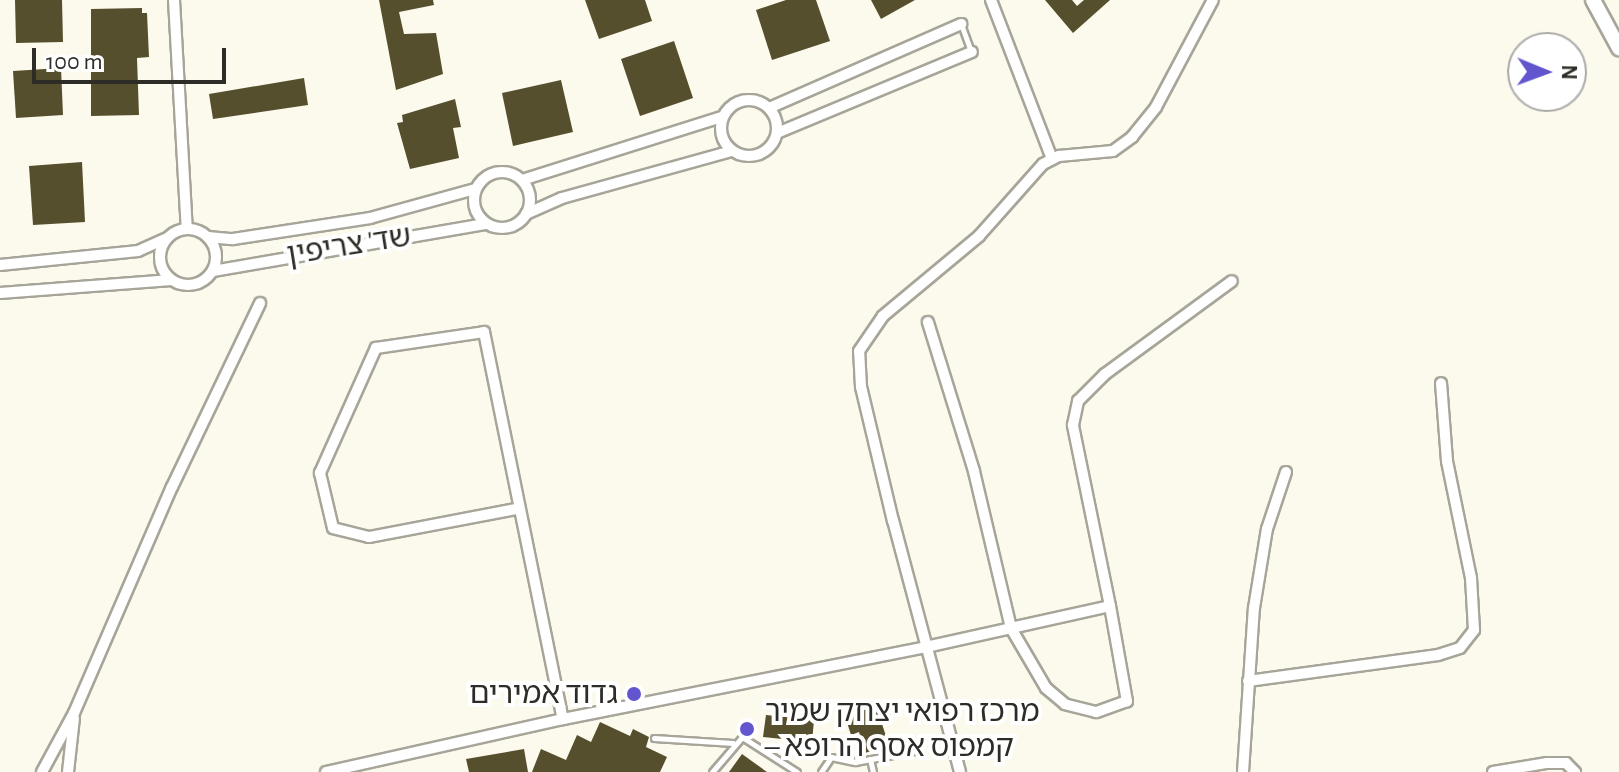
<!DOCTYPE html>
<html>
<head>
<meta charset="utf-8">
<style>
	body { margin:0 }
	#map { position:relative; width:1619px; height:772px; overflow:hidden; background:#fcf9ed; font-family:"Alegreya Sans","Noto Sans Hebrew",sans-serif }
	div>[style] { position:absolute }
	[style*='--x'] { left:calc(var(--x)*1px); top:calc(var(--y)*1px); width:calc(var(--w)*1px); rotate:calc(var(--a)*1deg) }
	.building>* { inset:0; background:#564f2d }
	.roads { filter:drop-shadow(2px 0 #a7a599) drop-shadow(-2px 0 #a7a599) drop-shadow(0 2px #a7a599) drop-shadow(0 -2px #a7a599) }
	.lane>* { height:5px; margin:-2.5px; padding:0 2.5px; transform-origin:2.5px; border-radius:2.5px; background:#fff }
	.street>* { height:10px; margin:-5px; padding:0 5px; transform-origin:5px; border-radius:5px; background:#fff }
	.street>.ring { margin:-5px; padding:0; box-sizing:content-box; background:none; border:10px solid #fff; border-radius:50% }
	.secondary>* { height:14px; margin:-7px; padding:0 7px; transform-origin:7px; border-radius:7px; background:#fff }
	.dots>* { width:22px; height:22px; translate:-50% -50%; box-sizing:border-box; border:4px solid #fff; border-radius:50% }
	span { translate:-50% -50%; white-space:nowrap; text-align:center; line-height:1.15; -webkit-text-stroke:8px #fff; paint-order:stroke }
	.street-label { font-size:30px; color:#2d2c27 }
	.poi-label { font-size:30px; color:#2d2c27 }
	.right { translate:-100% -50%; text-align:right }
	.left { translate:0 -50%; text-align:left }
	.north { position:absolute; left:1507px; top:32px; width:80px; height:80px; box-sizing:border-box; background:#fff; border:2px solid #ababa9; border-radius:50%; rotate:91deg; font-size:22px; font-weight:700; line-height:32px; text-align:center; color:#2d2c27 }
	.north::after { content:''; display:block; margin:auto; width:28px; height:36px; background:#6355ce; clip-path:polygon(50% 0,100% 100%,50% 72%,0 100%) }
	.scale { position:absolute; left:32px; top:48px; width:194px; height:36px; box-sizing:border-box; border:4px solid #2d2c27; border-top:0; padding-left:10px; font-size:24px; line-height:28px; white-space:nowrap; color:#2d2c27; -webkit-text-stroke:6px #fff; paint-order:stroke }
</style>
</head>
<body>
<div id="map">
	<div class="building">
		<i style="clip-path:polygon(15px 0,62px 0,63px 42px,16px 43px)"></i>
		<i style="clip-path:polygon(379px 0,433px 0,434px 5px,399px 12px,404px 34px,436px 33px,443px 74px,396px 90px)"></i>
		<i style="clip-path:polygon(585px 0,645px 0,652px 21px,599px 39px)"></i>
		<i style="clip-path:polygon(786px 0,816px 0,830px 41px,772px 60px,756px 10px)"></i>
		<i style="clip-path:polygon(871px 0,915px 0,881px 19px)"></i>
		<i style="clip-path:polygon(1045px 0,1072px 0,1077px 6px,1084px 0,1110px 0,1073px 33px)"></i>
		<i style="clip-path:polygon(142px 8px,142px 13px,147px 13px,149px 57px,137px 58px,139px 115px,91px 116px,91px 9px)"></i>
		<i style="clip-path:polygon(674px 41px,693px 98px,640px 116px,621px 59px)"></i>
		<i style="clip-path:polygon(61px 68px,63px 115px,16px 118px,13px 71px)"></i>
		<i style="clip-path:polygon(304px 78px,308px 105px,213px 119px,209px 94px)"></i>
		<i style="clip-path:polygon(561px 80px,573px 132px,513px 146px,502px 93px)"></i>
		<i style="clip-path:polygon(455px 99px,461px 127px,453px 128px,459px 158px,410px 169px,397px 123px,403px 122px,402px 115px)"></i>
		<i style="clip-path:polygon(82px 162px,85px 222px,33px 225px,29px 166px)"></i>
		<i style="clip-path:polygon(861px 700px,864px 710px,887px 703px,892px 720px,882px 724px,889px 745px,865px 753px,859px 732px,851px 735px,842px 706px)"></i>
		<i style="clip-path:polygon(766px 715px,814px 720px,812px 742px,763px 737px)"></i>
		<i style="clip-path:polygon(600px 722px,630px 736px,633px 729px,649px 737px,646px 747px,667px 757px,660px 772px,532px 772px,541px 749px,566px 760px,577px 735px,591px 742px)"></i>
		<i style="clip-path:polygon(524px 749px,528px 772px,469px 772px,466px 759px)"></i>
		<i style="clip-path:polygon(742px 754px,767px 772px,729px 772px)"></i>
	</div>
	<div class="roads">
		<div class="lane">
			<i style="--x:961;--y:24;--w:29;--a:70"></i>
			<i style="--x:654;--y:738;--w:79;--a:3.6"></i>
			<i style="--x:870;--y:759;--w:13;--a:77"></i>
			<i style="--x:712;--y:772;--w:46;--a:-49.4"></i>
			<i style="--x:742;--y:737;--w:65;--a:32.5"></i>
			<i style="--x:821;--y:772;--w:18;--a:-56"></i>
			<i style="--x:831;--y:757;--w:25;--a:12"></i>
			<i style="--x:855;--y:762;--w:60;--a:-10.6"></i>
		</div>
		<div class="street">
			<i style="--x:174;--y:0;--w:229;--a:86.8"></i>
			<i style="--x:991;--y:0;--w:170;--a:69"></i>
			<i class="ring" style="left:721px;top:100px;width:46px;height:46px"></i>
			<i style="--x:769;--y:108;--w:210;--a:-23.6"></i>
			<i style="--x:777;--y:133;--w:211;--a:-22.6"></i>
			<i class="ring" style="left:474px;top:172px;width:46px;height:46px"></i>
			<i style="--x:522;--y:180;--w:210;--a:-17.5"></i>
			<i style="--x:526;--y:214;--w:39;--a:-24"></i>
			<i style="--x:562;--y:198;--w:176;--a:-15.5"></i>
			<i class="ring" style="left:160px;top:229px;width:46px;height:46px"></i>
			<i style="--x:208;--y:237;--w:25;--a:5"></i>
			<i style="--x:233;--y:239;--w:139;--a:-8.7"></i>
			<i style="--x:370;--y:218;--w:109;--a:-15.4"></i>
			<i style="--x:0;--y:265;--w:139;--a:-5.8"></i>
			<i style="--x:138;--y:251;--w:30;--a:-24"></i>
			<i style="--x:213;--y:271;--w:276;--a:-9.8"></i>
			<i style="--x:0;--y:293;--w:172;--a:-4.3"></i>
			<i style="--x:516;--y:509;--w:150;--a:169.2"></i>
			<i style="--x:369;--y:537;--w:37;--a:-166"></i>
			<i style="--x:333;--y:528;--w:57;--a:-103.3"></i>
			<i style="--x:320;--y:473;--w:137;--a:-65.9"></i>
			<i style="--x:376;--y:348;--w:109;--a:-8.4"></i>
			<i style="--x:484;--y:332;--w:395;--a:78.5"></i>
			<i style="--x:1110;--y:606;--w:185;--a:-101.6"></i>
			<i style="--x:1073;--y:425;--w:25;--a:-78"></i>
			<i style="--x:1078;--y:401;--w:38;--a:-45"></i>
			<i style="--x:1105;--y:374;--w:157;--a:-36.2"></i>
			<i style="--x:1248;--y:681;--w:192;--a:-7.8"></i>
			<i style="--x:1438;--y:655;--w:23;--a:-18"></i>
			<i style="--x:1460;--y:648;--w:23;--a:-52"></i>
			<i style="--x:1474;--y:630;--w:52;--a:-93.3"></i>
			<i style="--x:1471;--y:578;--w:119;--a:-101.6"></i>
			<i style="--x:1447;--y:461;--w:78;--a:-94.4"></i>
			<i style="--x:42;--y:772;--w:67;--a:-61.5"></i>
			<i style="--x:74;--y:713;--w:246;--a:-66.6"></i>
			<i style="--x:172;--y:487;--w:204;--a:-64.4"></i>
			<i style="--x:68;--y:772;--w:54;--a:-83.7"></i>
			<i style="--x:326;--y:772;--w:243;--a:-12.6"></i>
			<i style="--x:563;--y:719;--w:370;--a:-11.2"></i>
			<i style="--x:926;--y:647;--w:87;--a:-12.6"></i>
			<i style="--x:1011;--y:628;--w:101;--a:-12.5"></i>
			<i style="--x:1110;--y:606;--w:97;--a:79.9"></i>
			<i style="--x:1127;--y:701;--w:33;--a:160"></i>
			<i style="--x:1096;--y:712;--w:32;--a:-166"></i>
			<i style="--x:1065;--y:704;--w:25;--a:-140"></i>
			<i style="--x:1046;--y:688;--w:69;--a:-120.3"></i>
			<i style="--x:1011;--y:628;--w:161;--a:-103.3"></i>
			<i style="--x:974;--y:471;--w:156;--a:-107.2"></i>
			<i style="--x:960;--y:772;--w:260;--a:-104.9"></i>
			<i style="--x:893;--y:521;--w:138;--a:-103.4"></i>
			<i style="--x:861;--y:387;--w:36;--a:-93"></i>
			<i style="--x:859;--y:351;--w:42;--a:-55.6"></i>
			<i style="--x:883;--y:316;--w:125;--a:-39.8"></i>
			<i style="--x:979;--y:236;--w:96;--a:-48.4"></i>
			<i style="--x:1043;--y:164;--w:18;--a:-27"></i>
			<i style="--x:1059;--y:156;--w:54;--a:-5.3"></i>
			<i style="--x:1113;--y:151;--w:24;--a:-36"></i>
			<i style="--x:1132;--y:137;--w:38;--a:-51"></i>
			<i style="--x:1156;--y:107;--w:121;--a:-62"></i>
			<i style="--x:1243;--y:772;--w:164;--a:-86.2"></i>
			<i style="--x:1254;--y:608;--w:80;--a:-80.7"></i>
			<i style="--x:1267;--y:529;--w:60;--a:-71.6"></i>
			<i style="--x:1493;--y:772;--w:55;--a:-9.5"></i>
			<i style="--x:1547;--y:763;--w:19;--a:0"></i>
			<i style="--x:1566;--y:763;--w:13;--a:45"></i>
		</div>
		<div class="secondary">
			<i style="--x:1593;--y:0;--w:55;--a:61.6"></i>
		</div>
	</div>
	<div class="dots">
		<i style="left:634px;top:694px;background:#6355ce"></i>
		<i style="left:747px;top:729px;background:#6355ce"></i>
	</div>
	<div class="street-label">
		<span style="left:349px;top:246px;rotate:-9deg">שד' צריפין</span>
	</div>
	<div class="poi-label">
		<span class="right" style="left:618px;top:694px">גדוד אמירים</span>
		<span class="left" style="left:765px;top:729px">מרכז רפואי יצחק שמיר<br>– קמפוס אסף הרופא</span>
	</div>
	<div class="north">N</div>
	<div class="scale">100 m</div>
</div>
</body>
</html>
